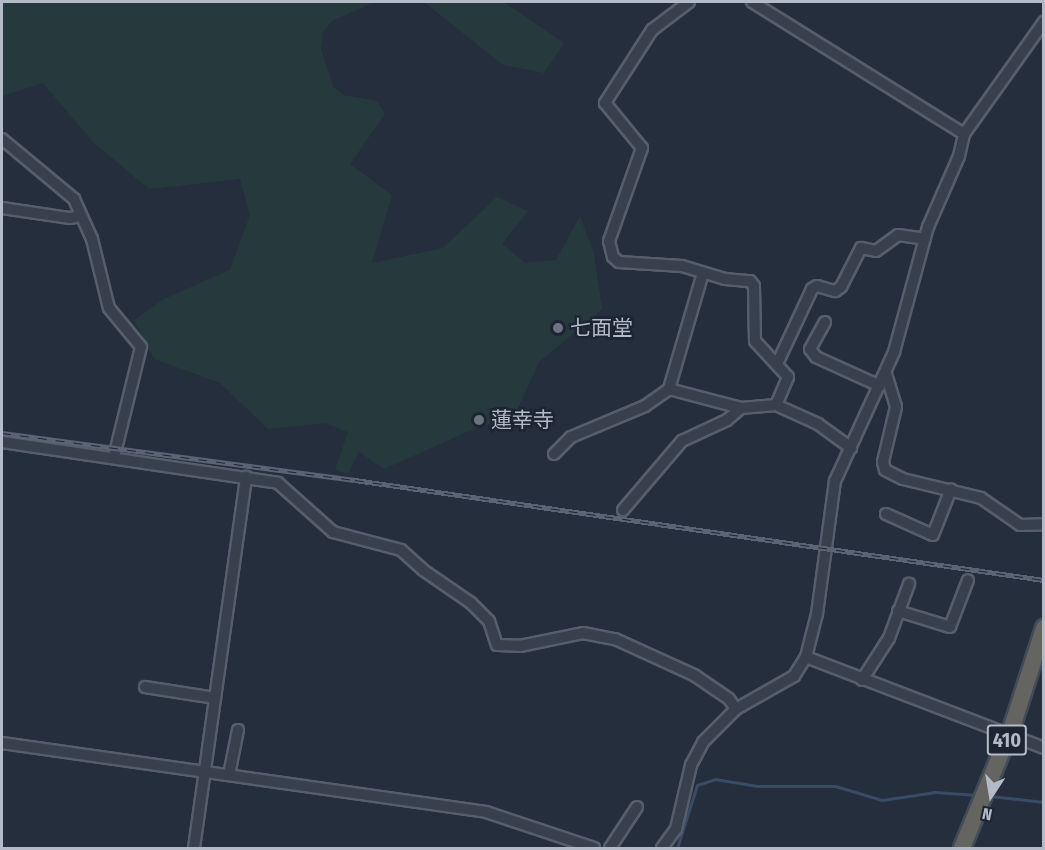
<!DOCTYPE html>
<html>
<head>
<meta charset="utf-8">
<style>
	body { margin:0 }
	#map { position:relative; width:1045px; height:850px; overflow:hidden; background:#242e3d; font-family:"Fira Sans Condensed","Noto Sans JP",sans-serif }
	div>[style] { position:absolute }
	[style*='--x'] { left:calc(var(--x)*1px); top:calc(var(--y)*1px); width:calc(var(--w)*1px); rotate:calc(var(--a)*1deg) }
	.green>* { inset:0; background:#263a3e }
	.stream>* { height:3px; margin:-1.5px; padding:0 1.5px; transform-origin:1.5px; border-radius:1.5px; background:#3a4b65 }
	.roads { filter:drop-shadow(2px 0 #565e6b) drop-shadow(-2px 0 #565e6b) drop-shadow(0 2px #565e6b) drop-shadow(0 -2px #565e6b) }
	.minor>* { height:10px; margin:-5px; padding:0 5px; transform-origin:5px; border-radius:5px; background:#38404d }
	.rail>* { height:5px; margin-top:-2.5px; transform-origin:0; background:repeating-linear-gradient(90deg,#1d2532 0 9px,#5a6474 0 18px); box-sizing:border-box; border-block:2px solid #5a6474 }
	.bridges { filter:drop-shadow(2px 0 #434b58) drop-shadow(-2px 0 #434b58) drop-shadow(0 2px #434b58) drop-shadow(0 -2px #434b58) }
	.trunk-bridge>* { height:16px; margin:-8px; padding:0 8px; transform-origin:8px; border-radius:8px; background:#646461 }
	.dots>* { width:16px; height:16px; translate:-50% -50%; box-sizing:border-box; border:3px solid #1d2532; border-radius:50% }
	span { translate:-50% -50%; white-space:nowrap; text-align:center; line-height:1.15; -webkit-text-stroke:5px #1d2532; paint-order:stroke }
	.shield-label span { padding:2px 4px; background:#1d2532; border:2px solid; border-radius:4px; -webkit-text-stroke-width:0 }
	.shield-label { font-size:20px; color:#b4bbc8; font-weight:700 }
	.poi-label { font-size:21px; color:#b4bbc8 }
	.left { translate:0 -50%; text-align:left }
	.frame { position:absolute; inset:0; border:3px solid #b4bbc8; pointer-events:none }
	.north { position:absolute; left:961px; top:766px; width:60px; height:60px; -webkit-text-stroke:4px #1d2532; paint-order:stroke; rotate:192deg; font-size:16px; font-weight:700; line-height:24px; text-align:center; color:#b4bbc8 }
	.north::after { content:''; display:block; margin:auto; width:21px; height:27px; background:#b4bbc8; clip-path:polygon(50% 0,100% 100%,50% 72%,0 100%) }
</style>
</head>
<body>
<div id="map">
	<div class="green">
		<i style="clip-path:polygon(2px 2px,374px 2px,332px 21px,323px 32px,321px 49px,333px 86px,343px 95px,377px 101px,385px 114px,350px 164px,392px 195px,372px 263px,443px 248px,497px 197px,528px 211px,502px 244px,525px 263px,556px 260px,580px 216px,594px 254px,602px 309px,539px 362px,515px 415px,469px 431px,384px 469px,359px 452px,348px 474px,335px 470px,348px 432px,325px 423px,268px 429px,220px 383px,154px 359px,134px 320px,164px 299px,230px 270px,250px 215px,240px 179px,149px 189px,92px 141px,43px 83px,2px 96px)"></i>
		<i style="clip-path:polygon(424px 2px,504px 2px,564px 43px,544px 73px,503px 65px)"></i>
	</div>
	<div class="stream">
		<i style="--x:990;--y:796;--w:54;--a:6.3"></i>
		<i style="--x:677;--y:848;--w:66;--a:-72.4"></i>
		<i style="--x:697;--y:785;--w:19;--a:-18"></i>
		<i style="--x:715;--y:779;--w:43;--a:9.5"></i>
		<i style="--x:757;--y:786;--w:78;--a:0"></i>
		<i style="--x:835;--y:786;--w:49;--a:16.6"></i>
		<i style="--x:882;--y:800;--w:54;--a:-8.6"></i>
		<i style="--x:935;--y:792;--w:42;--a:4.1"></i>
	</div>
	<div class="roads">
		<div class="minor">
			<i style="--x:689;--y:2;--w:46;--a:142.9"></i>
			<i style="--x:652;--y:30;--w:87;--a:122.8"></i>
			<i style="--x:605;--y:103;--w:58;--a:50.6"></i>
			<i style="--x:642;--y:148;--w:99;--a:109.5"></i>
			<i style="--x:609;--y:241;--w:16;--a:76"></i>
			<i style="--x:613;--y:257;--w:8;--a:40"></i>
			<i style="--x:619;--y:262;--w:63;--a:3.6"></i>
			<i style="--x:682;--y:266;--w:45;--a:16.8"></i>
			<i style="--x:725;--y:279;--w:25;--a:5"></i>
			<i style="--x:750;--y:281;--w:6;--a:51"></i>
			<i style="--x:754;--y:286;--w:55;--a:89"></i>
			<i style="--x:755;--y:341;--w:49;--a:47.5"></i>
			<i style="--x:788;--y:377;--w:30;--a:113"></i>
			<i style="--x:752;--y:2;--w:250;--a:31.9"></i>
			<i style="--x:2;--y:139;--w:94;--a:39.8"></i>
			<i style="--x:74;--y:199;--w:44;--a:65.8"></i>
			<i style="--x:92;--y:239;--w:71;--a:76.2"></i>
			<i style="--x:109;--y:308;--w:50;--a:50.6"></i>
			<i style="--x:141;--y:347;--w:113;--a:103.8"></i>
			<i style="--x:2;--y:208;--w:69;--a:8.4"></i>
			<i style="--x:70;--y:218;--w:10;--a:-11"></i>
			<i style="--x:825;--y:322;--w:31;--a:119"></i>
			<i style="--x:810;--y:349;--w:10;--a:53"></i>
			<i style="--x:816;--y:357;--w:70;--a:24.4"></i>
			<i style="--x:777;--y:364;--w:83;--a:-65"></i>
			<i style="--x:812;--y:289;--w:6;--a:-31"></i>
			<i style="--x:817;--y:286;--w:19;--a:16"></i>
			<i style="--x:835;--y:291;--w:7;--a:-34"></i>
			<i style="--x:841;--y:287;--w:44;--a:-62.9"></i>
			<i style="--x:861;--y:248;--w:15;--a:11"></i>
			<i style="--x:876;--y:251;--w:27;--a:-36"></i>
			<i style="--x:898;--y:235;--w:27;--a:8"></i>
			<i style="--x:886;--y:374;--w:34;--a:73"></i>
			<i style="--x:896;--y:407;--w:57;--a:103.3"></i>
			<i style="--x:883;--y:462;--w:8;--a:76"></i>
			<i style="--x:885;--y:470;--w:20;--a:27"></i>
			<i style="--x:903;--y:479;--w:80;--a:13.7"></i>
			<i style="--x:981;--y:498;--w:47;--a:34.7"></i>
			<i style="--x:1020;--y:525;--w:24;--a:-2"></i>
			<i style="--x:669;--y:389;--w:74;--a:14.8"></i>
			<i style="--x:741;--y:408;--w:35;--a:-5"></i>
			<i style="--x:776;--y:405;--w:46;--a:24.3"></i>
			<i style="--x:818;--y:424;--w:41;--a:36"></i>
			<i style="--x:2;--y:442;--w:279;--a:8.4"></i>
			<i style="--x:278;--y:483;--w:74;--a:41.7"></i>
			<i style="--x:333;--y:532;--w:70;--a:14.8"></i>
			<i style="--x:401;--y:550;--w:30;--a:42"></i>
			<i style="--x:423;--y:570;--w:58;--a:34.5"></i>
			<i style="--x:471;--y:603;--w:25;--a:45"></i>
			<i style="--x:489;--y:621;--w:25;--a:72"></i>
			<i style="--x:497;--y:645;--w:23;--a:2"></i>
			<i style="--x:520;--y:646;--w:64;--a:-11.7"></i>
			<i style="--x:583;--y:633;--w:33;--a:11"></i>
			<i style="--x:615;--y:639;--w:87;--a:24.5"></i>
			<i style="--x:694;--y:675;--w:42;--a:34.4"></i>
			<i style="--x:729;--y:699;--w:12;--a:55"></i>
			<i style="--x:554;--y:454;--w:24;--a:-45"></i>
			<i style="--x:571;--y:437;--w:80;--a:-22.7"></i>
			<i style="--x:645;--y:406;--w:29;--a:-35"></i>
			<i style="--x:669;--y:389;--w:121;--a:-73.7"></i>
			<i style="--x:623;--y:510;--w:91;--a:-49.5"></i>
			<i style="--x:682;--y:441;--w:50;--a:-25"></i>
			<i style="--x:727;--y:420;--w:18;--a:-41"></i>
			<i style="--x:886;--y:514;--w:51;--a:24.1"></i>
			<i style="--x:933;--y:535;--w:49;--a:-68.6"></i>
			<i style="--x:898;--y:611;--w:54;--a:17.1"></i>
			<i style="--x:950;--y:627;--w:50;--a:-69"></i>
			<i style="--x:806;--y:657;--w:255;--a:20.9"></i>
			<i style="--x:862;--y:680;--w:50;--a:-57.3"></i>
			<i style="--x:889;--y:638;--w:58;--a:-69.7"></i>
			<i style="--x:145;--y:687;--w:71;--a:8.9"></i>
			<i style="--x:2;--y:743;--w:489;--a:8.1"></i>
			<i style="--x:486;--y:812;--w:114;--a:18.4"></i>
			<i style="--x:229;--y:775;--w:46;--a:-78.7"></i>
			<i style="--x:194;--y:848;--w:375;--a:-82"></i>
			<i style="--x:610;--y:848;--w:49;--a:-56.6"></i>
			<i style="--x:662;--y:848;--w:24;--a:-54"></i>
			<i style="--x:676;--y:829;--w:66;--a:-76.8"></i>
			<i style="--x:691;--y:765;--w:26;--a:-62"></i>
			<i style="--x:703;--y:742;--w:47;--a:-45"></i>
			<i style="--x:736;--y:709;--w:67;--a:-29.6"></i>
			<i style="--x:794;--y:676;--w:22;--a:-58"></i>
			<i style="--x:806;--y:657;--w:44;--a:-75.7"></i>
			<i style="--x:817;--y:614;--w:134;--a:-82.3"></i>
			<i style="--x:835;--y:481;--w:142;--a:-65.4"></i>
			<i style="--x:894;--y:352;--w:130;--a:-74.8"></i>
			<i style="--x:928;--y:227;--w:77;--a:-66.4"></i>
			<i style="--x:959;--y:156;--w:23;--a:-77"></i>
			<i style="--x:964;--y:134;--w:138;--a:-54.5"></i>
		</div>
	</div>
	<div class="rail">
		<i style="--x:2;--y:433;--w:356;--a:7.6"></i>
		<i style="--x:355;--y:480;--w:696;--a:8.26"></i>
	</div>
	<div class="bridges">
		<div class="trunk-bridge">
			<i style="--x:962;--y:848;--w:134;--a:-67.6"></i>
			<i style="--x:1013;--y:724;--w:101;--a:-72.1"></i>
		</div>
	</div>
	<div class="dots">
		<i style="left:558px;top:328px;background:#6b7280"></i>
		<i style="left:479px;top:420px;background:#6b7280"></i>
	</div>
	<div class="shield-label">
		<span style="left:1007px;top:740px">410</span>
	</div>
	<div class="poi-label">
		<span class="left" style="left:570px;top:328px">七面堂</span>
		<span class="left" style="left:491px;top:420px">蓮幸寺</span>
	</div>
	<div class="frame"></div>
	<div class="north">N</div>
</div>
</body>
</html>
